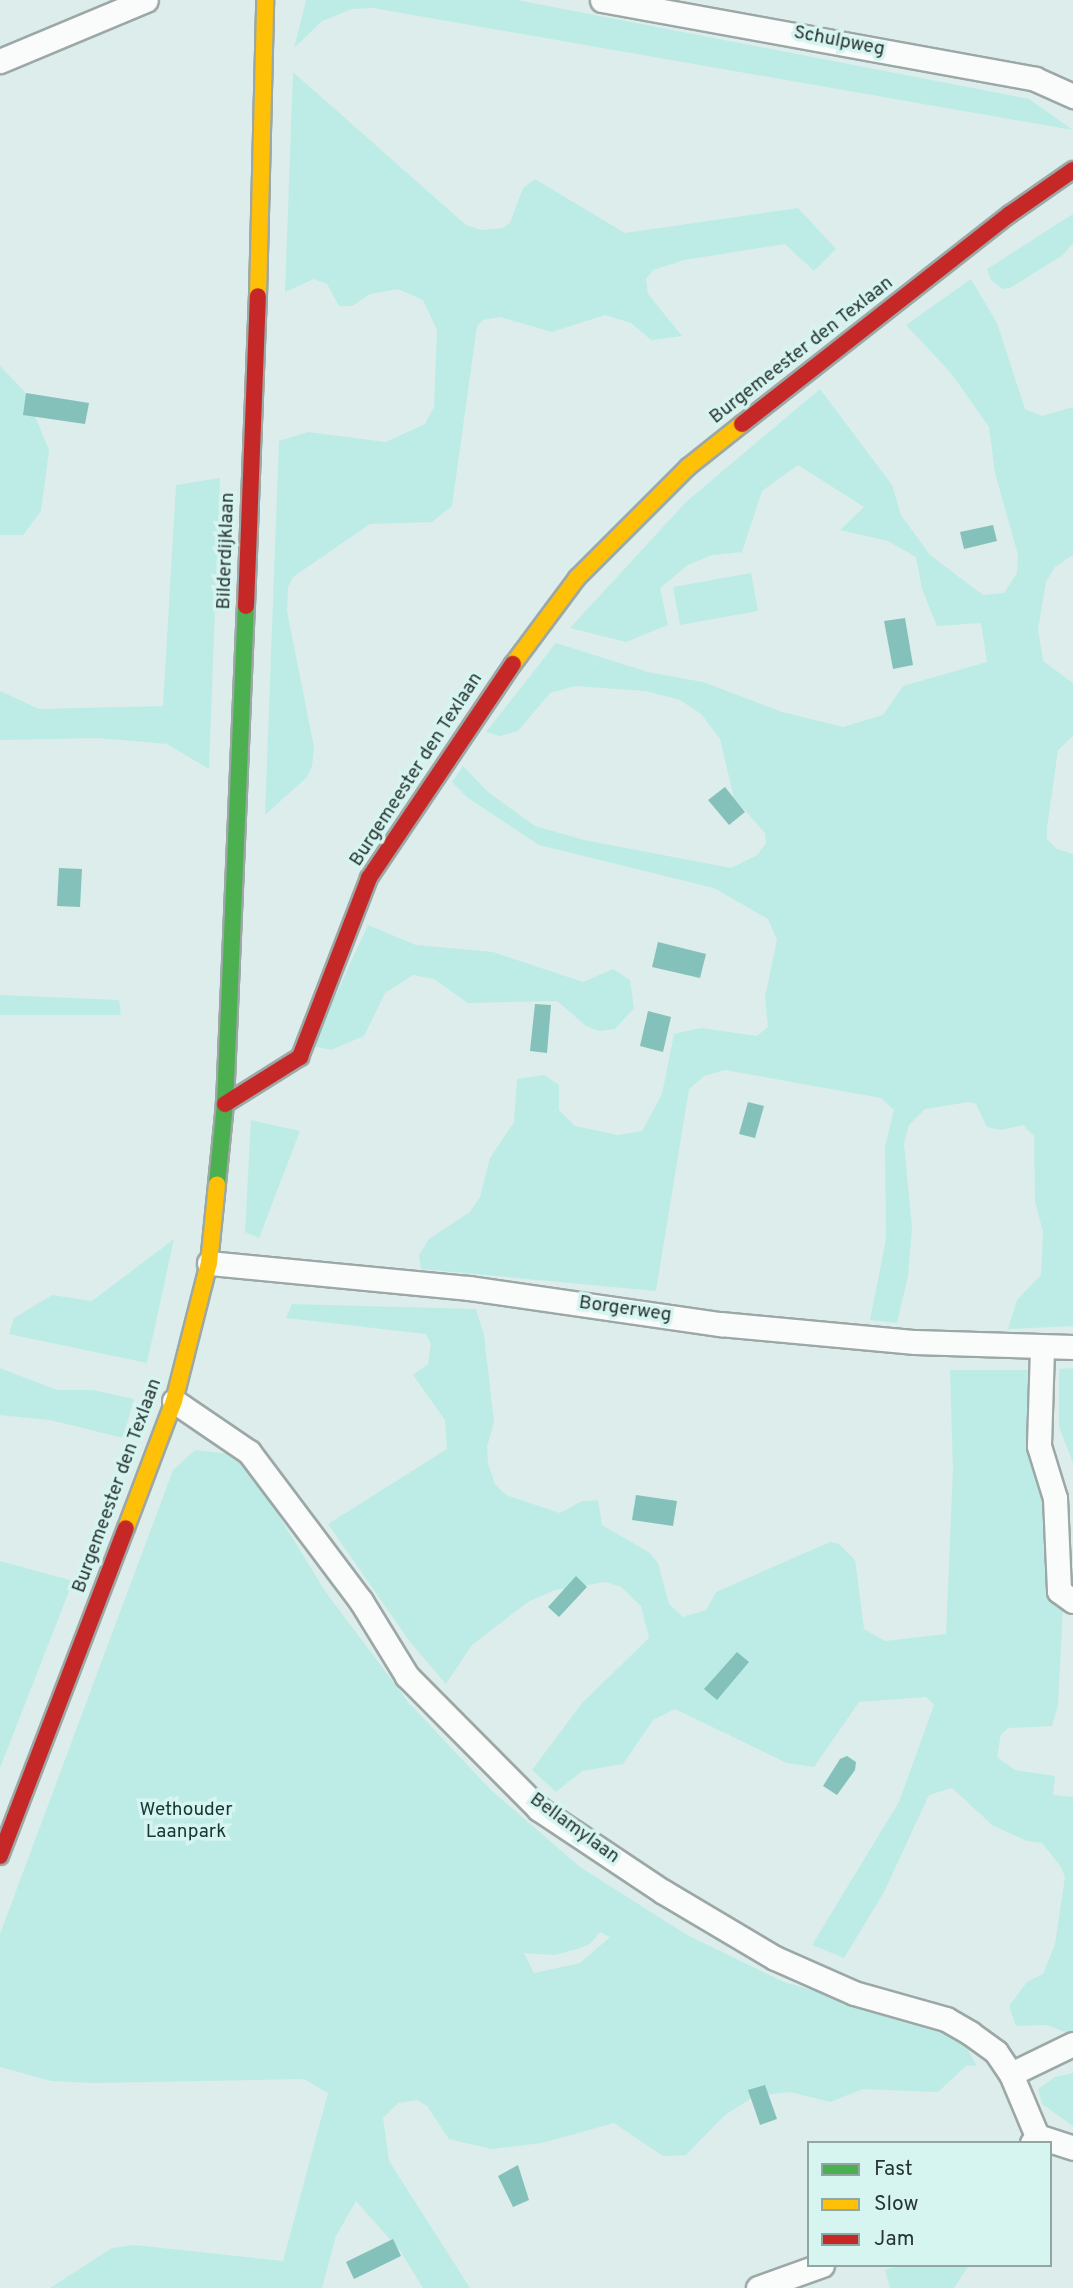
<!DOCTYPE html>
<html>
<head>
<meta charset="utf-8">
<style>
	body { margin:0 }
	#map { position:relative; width:1073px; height:2288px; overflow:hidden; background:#ddedeb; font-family:Overpass,sans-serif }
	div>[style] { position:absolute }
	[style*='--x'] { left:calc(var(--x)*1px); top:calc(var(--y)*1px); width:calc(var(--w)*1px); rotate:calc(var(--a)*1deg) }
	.green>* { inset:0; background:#bdece6 }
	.water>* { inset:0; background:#83c1ba }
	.roads { filter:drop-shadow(2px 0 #9ca8a6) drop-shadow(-2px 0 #9ca8a6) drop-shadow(0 2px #9ca8a6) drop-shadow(0 -2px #9ca8a6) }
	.street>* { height:23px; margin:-11.5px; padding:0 11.5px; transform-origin:11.5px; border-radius:11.5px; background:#fafcfc }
	.fast>* { height:16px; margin:-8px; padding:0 8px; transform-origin:8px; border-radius:8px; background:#4caf50 }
	.slow>* { height:16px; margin:-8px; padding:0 8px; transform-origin:8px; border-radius:8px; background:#ffc107 }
	.jam>* { height:16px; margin:-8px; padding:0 8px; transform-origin:8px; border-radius:8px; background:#c62828 }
	span { translate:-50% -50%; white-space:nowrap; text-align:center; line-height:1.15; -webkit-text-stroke:7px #d6f4f0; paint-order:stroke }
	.street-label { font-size:19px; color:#283432 }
	.park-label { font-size:19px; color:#123935 }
	.legend { position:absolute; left:807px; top:2141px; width:245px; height:126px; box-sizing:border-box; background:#d6f4f0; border:2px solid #90a7a4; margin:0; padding:9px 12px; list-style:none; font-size:21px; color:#283432 }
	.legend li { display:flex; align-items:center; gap:14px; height:35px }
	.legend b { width:35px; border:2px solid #90a7a4 }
</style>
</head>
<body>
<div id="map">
	<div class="green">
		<i style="clip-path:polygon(306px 0,517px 0,1029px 99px,1073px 130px,373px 8px,352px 9px,322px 21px,294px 48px)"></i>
		<i style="clip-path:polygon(293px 72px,466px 225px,481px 230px,503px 228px,510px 223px,523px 188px,535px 179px,625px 233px,798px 208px,836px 249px,814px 271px,785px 244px,684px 260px,653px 270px,646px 279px,648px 294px,682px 336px,651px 340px,631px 323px,605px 315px,552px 332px,500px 317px,483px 320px,477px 326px,452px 506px,432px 522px,370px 524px,293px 577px,288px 587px,287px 611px,314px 747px,312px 766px,307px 777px,265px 815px,279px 441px,308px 432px,386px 442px,425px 424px,434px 407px,437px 330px,423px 300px,398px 289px,370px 294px,352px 306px,339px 306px,327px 284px,314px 279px,285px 292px)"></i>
		<i style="clip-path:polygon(1073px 214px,1073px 243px,1063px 255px,1010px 288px,1003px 289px,991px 280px,987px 269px)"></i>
		<i style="clip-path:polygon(971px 279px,997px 323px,1025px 409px,1042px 416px,1073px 407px,1073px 555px,1055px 567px,1046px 582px,1038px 629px,1043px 661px,1073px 683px,1073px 736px,1058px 750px,1047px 828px,1047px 839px,1057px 849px,1073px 854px,1073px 1326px,1008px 1329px,1017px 1300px,1041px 1275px,1043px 1232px,1035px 1201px,1034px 1136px,1023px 1125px,1001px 1130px,987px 1127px,976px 1104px,969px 1102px,925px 1109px,909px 1125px,904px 1143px,912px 1228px,908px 1276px,897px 1323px,870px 1320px,886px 1239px,885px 1146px,894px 1110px,881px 1098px,725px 1070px,704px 1076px,689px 1089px,656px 1291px,421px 1269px,419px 1255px,429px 1239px,470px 1212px,480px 1197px,490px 1158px,514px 1122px,517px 1079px,544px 1075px,559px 1085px,559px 1110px,575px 1126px,618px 1135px,642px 1131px,662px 1094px,674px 1034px,701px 1028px,757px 1036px,768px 1027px,765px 997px,777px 940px,768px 919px,714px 888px,539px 845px,468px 798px,452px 782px,463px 766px,488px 792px,535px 826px,584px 840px,731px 868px,757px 855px,766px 843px,765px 833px,734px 798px,720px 739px,701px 714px,680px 700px,646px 691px,575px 686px,550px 693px,518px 731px,500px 736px,486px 732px,556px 643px,648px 672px,703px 682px,782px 712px,843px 727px,883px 715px,903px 686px,987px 662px,981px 623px,937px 626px,922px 589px,916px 557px,888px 541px,840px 530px,864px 507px,798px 465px,762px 491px,742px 552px,712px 555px,688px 565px,660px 588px,668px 625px,626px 642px,570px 628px,687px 501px,820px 389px,892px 485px,901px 515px,930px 555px,983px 595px,1004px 593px,1017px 573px,1018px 555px,995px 473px,989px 427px,951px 373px,906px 325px)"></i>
		<i style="clip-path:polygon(0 366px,25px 392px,49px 450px,41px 511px,23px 535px,0 535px)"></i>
		<i style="clip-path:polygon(220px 478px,209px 769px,167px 744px,98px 738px,0 740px,0 691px,39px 709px,163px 706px,176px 485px)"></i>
		<i style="clip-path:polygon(751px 573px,758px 611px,680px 625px,673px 587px)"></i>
		<i style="clip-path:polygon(368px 925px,416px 945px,493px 952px,583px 982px,613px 969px,630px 980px,634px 1008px,615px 1029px,599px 1031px,586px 1026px,557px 1001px,468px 1003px,434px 979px,413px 975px,385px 993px,364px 1036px,331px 1050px,312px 1046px)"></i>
		<i style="clip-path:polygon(0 995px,119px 1000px,121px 1015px,0 1015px)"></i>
		<i style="clip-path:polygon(251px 1120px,300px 1131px,259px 1238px,245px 1232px)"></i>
		<i style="clip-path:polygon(174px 1239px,147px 1363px,9px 1334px,14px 1318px,52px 1295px,92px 1301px)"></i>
		<i style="clip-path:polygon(292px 1304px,476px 1309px,484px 1335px,494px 1422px,487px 1447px,488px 1463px,495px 1484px,506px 1495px,560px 1513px,582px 1501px,598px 1500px,602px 1525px,650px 1553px,658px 1563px,669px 1604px,683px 1617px,706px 1610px,716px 1592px,830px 1542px,839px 1544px,855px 1560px,864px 1629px,885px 1641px,946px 1634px,953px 1470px,950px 1370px,1041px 1370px,1063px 1609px,1058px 1705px,1052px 1726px,1008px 1728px,1001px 1734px,997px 1757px,1015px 1770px,1055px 1776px,1053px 1795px,1073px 1797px,1073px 2035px,1047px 2025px,1016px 2026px,1009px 2006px,1027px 1982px,1043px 1974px,1055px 1944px,1065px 1877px,1061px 1867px,1042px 1843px,1027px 1841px,992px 1825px,952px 1788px,929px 1795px,884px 1892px,844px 1958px,812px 1945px,899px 1802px,934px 1705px,926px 1697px,859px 1702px,814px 1767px,787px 1763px,675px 1709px,653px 1720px,623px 1764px,582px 1771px,556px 1792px,532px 1770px,582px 1703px,649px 1638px,641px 1606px,621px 1587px,606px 1582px,555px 1590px,528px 1602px,472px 1645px,446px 1684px,410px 1642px,328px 1524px,447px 1449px,445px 1420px,413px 1375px,428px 1364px,431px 1344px,426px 1334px,286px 1318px)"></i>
		<i style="clip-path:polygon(0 1368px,57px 1390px,93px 1390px,134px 1399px,123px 1438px,50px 1420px,0 1415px)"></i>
		<i style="clip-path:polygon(1073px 1368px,1073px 1463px,1059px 1427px,1059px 1369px)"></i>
		<i style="clip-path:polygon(evenodd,195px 1450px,231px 1454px,246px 1462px,325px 1591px,409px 1703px,491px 1790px,580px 1867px,687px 1935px,784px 1982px,949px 2030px,961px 2038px,977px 2066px,967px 2065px,938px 2092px,863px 2089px,830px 2102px,790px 2092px,755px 2096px,725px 2115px,686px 2155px,663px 2156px,614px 2123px,542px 2143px,491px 2149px,449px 2139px,427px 2106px,417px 2100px,398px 2103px,383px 2118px,389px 2161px,470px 2288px,423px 2288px,401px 2252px,356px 2201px,336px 2236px,322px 2288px,50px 2288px,112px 2248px,134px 2245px,283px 2261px,328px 2093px,304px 2079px,94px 2083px,51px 2081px,0 2067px,0 1934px,173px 1470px,195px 1450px,600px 1932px,610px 1937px,580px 1963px,534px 1973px,524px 1953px,555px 1955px,577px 1949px,590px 1944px,600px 1932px)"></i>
		<i style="clip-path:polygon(0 1561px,73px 1581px,0 1768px)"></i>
		<i style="clip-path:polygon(1073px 2073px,1073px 2126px,1042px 2104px,1038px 2089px,1055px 2077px)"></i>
		<i style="clip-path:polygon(899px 2265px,969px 2265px,954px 2288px,890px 2288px,885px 2270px)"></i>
	</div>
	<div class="water">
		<i style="clip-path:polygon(26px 393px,89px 403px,85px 424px,23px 415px)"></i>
		<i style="clip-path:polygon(993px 525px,997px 541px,964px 549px,960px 532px)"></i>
		<i style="clip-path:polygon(905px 618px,913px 665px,893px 669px,884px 621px)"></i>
		<i style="clip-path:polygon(725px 787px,745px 812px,729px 825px,708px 800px)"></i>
		<i style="clip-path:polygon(59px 868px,82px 869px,80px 907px,57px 906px)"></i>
		<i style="clip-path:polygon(658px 942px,706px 954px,700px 978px,652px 967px)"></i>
		<i style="clip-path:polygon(535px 1004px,551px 1005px,547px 1053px,530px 1051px)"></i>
		<i style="clip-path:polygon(648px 1011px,671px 1017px,663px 1052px,640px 1046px)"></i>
		<i style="clip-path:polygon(748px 1102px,764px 1106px,755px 1138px,739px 1134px)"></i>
		<i style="clip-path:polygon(636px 1495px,677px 1501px,673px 1526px,632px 1520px)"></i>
		<i style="clip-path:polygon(576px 1576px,587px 1587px,559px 1617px,548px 1607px)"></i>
		<i style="clip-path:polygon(737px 1652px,749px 1662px,717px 1700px,704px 1689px)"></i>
		<i style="clip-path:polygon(847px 1756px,856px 1762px,855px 1770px,837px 1795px,823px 1786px,840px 1759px)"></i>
		<i style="clip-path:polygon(765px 2085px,777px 2119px,760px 2125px,748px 2090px)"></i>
		<i style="clip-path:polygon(518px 2165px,529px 2200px,513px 2207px,498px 2176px)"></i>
		<i style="clip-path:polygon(393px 2239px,401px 2256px,354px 2279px,346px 2262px)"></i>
	</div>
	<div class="roads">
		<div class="street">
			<i style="--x:602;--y:0;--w:440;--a:10.3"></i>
			<i style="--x:1035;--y:79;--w:42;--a:24.1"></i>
			<i style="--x:0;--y:61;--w:158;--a:-22.7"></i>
			<i style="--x:209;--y:1263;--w:261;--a:5.5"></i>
			<i style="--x:469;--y:1288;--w:254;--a:8.2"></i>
			<i style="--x:720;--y:1324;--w:196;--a:5.3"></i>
			<i style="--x:915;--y:1342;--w:158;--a:1.8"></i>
			<i style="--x:1042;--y:1349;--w:97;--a:91.8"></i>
			<i style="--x:1039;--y:1446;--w:54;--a:72.9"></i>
			<i style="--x:1055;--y:1498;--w:93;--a:87.5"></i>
			<i style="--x:1059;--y:1591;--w:17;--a:36"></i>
			<i style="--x:174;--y:1401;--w:91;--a:34.2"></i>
			<i style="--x:249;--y:1452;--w:186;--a:53.1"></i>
			<i style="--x:361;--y:1601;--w:88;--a:58.5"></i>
			<i style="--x:407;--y:1676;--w:187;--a:45.2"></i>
			<i style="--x:539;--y:1809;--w:148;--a:33.7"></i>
			<i style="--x:662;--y:1891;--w:131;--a:30.7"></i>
			<i style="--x:775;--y:1958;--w:86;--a:23.9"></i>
			<i style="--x:854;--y:1993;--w:96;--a:15.8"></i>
			<i style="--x:946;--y:2019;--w:28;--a:30"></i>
			<i style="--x:970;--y:2033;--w:32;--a:36"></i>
			<i style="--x:996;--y:2052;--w:27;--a:56"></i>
			<i style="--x:1011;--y:2074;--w:67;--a:67.2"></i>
			<i style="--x:1011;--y:2074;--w:69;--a:-25.8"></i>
			<i style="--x:1032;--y:2143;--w:9;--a:-54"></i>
			<i style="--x:1037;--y:2136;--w:38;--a:18"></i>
			<i style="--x:758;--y:2288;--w:68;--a:-19.8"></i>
		</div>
		<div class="fast">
			<i style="--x:217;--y:1184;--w:80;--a:-84.3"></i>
			<i style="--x:225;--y:1104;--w:498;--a:-87.6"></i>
		</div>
		<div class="slow">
			<i style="--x:258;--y:296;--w:296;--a:-88.6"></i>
			<i style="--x:513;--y:664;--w:107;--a:-53.3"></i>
			<i style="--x:577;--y:578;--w:157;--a:-45"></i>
			<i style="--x:688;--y:467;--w:69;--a:-38.5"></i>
			<i style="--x:126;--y:1528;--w:136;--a:-69.3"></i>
			<i style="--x:174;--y:1401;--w:142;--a:-75.8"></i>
			<i style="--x:209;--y:1263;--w:79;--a:-84.2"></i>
		</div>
		<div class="jam">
			<i style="--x:742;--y:424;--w:340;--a:-38.1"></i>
			<i style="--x:1010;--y:214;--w:77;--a:-34.9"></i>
			<i style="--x:246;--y:606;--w:310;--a:-87.8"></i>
			<i style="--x:225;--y:1104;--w:89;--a:-32.1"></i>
			<i style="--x:300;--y:1057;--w:192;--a:-68.9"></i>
			<i style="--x:369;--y:878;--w:258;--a:-56.1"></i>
			<i style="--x:0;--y:1856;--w:351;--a:-69"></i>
		</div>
	</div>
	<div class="street-label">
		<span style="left:839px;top:42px;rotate:11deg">Schulpweg</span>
		<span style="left:802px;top:351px;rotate:-38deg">Burgemeester den Texlaan</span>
		<span style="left:227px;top:551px;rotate:-88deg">Bilderdijklaan</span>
		<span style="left:417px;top:770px;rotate:-57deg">Burgemeester den Texlaan</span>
		<span style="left:625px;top:1310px;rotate:8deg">Borgerweg</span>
		<span style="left:118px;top:1486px;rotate:-70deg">Burgemeester den Texlaan</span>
		<span style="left:574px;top:1829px;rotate:36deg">Bellamylaan</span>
	</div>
	<div class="park-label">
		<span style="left:186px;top:1822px">Wethouder<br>Laanpark</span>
	</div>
	<ul class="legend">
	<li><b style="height:9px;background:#4caf50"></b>Fast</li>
	<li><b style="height:9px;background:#ffc107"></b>Slow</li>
	<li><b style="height:9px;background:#c62828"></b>Jam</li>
	</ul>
</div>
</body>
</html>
